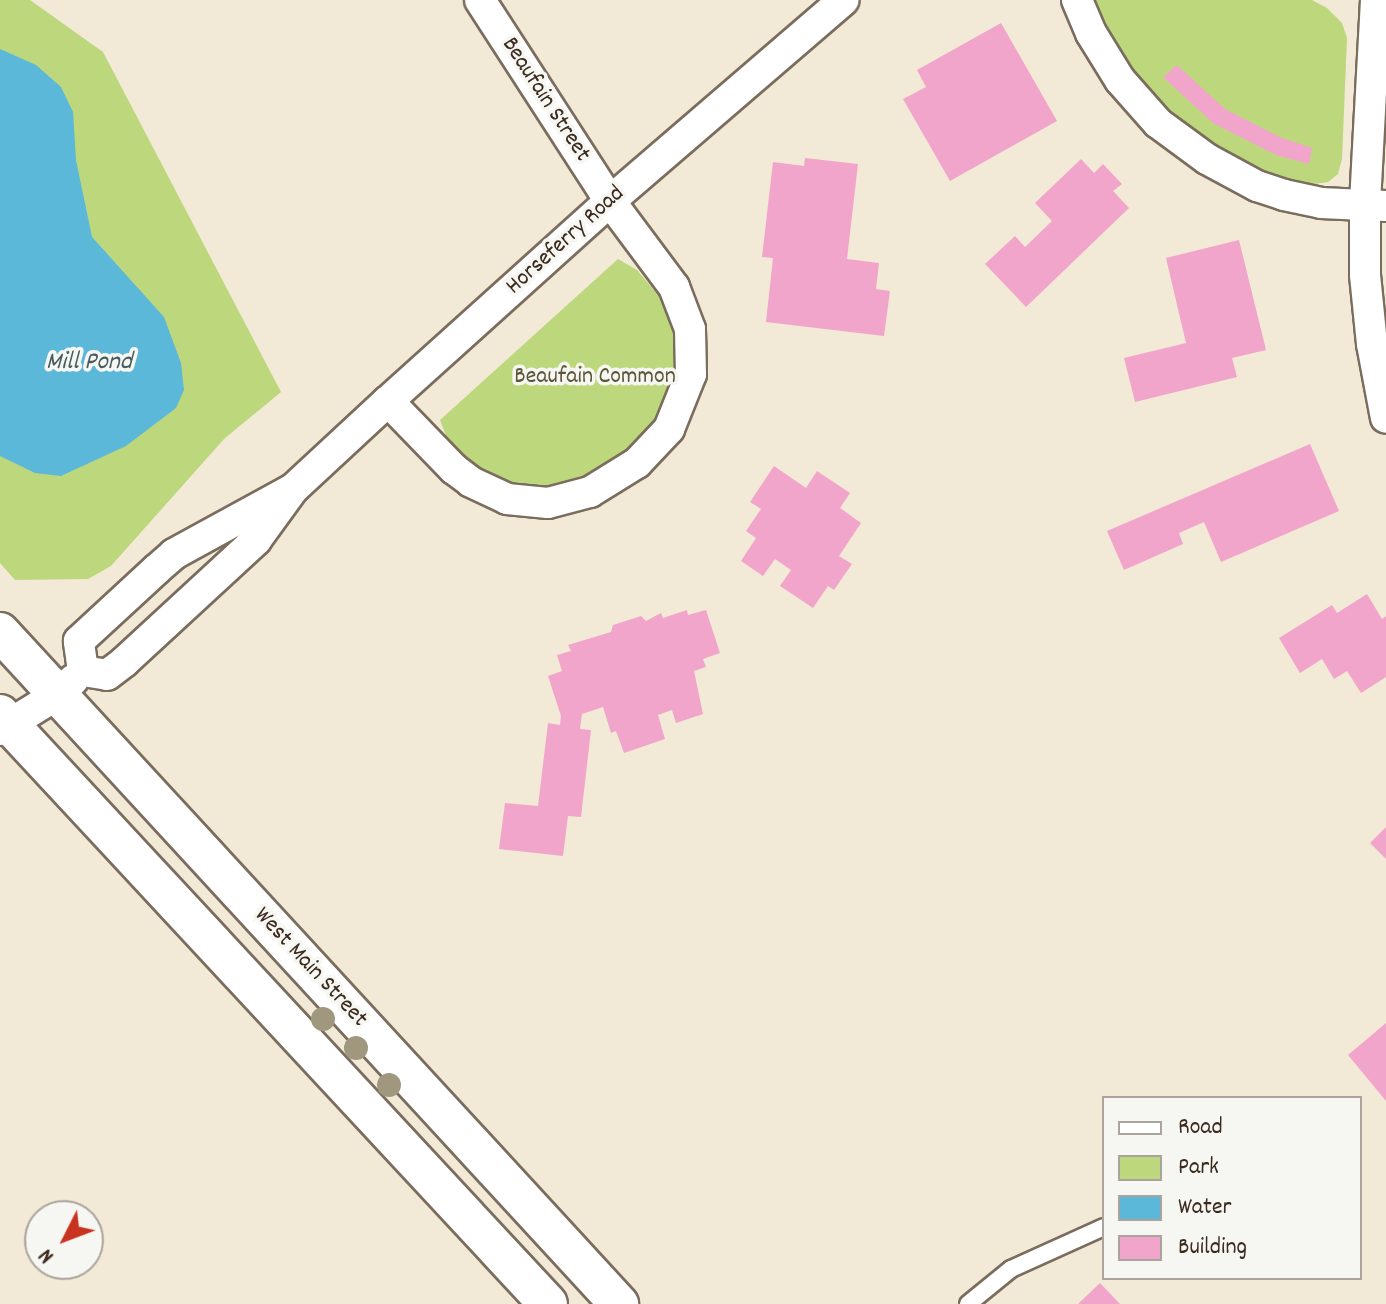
<!DOCTYPE html>
<html>
<head>
<meta charset="utf-8">
<style>
	body { margin:0 }
	#map { position:relative; width:1386px; height:1304px; overflow:hidden; background:#f2e9d6; font-family:Dekko,sans-serif }
	div>[style] { position:absolute }
	[style*='--x'] { left:calc(var(--x)*1px); top:calc(var(--y)*1px); width:calc(var(--w)*1px); rotate:calc(var(--a)*1deg) }
	.green>* { inset:0; background:#bdd77c }
	.water>* { inset:0; background:#5bb8d9 }
	.building>* { inset:0; background:#f1a5cb }
	.roads { filter:drop-shadow(2px 0 #7b6d5e) drop-shadow(-2px 0 #7b6d5e) drop-shadow(0 2px #7b6d5e) drop-shadow(0 -2px #7b6d5e) }
	.service>* { height:16px; margin:-8px; padding:0 8px; transform-origin:8px; border-radius:8px; background:#fff }
	.minor>* { height:30px; margin:-15px; padding:0 15px; transform-origin:15px; border-radius:15px; background:#fff }
	.tertiary>* { height:38px; margin:-19px; padding:0 19px; transform-origin:19px; border-radius:19px; background:#fff }
	.trees>* { width:24px; height:24px; margin:-12px; border-radius:50%; background:#a0987e }
	span { translate:-50% -50%; white-space:nowrap; text-align:center; line-height:1.15; -webkit-text-stroke:7px #f6f6f2; paint-order:stroke }
	.street-label { font-size:24px; color:#3b2a1e }
	.park-label { font-size:24px; color:#5c5536 }
	.water-label { font-size:26px; color:#465c5f; font-style:italic }
	.legend { position:absolute; left:1102px; top:1096px; width:260px; height:184px; box-sizing:border-box; background:#f6f6f2; border:2px solid #aba49d; margin:0; padding:10px 14px; list-style:none; font-size:24px; color:#3b2a1e }
	.legend li { display:flex; align-items:center; gap:16px; height:40px }
	.legend b { width:40px; border:2px solid #aba49d }
	.north { position:absolute; left:24px; top:1200px; width:80px; height:80px; box-sizing:border-box; background:#f6f6f2; border:2px solid #aba49d; border-radius:50%; rotate:228deg; font-size:22px; font-weight:700; line-height:32px; text-align:center; color:#3b2a1e }
	.north::after { content:''; display:block; margin:auto; width:28px; height:36px; background:#c8321e; clip-path:polygon(50% 0,100% 100%,50% 72%,0 100%) }
</style>
</head>
<body>
<div id="map">
	<div class="green">
		<i style="clip-path:polygon(0 0,30px 0,103px 52px,281px 392px,224px 439px,111px 566px,88px 579px,15px 580px,0 563px)"></i>
		<i style="clip-path:polygon(1093px 0,1312px 0,1327px 8px,1342px 23px,1347px 38px,1342px 159px,1338px 174px,1328px 182px,1314px 184px,1288px 180px,1243px 161px,1201px 134px,1154px 98px,1123px 55px)"></i>
		<i style="clip-path:polygon(618px 259px,637px 270px,668px 307px,678px 354px,671px 391px,656px 423px,614px 460px,570px 482px,540px 487px,507px 483px,476px 467px,449px 443px,440px 420px)"></i>
	</div>
	<div class="water">
		<i style="clip-path:polygon(0 49px,36px 65px,61px 87px,73px 112px,76px 160px,92px 237px,164px 317px,181px 363px,184px 390px,176px 408px,126px 446px,61px 476px,35px 473px,0 456px)"></i>
	</div>
	<div class="building">
		<i style="clip-path:polygon(1001px 23px,1057px 121px,950px 181px,903px 99px,926px 87px,917px 70px)"></i>
		<i style="clip-path:polygon(1177px 65px,1225px 109px,1282px 138px,1312px 148px,1309px 164px,1276px 155px,1213px 123px,1163px 77px)"></i>
		<i style="clip-path:polygon(805px 158px,858px 164px,847px 259px,879px 263px,876px 289px,890px 291px,884px 336px,766px 322px,773px 258px,762px 257px,773px 162px,804px 166px)"></i>
		<i style="clip-path:polygon(1081px 159px,1094px 173px,1103px 164px,1122px 184px,1113px 191px,1129px 208px,1026px 307px,985px 264px,1015px 236px,1025px 247px,1052px 221px,1035px 203px)"></i>
		<i style="clip-path:polygon(1239px 240px,1266px 350px,1232px 358px,1237px 377px,1135px 402px,1124px 358px,1186px 343px,1166px 258px)"></i>
		<i style="clip-path:polygon(1310px 444px,1339px 511px,1221px 562px,1204px 522px,1179px 533px,1183px 544px,1124px 570px,1107px 531px)"></i>
		<i style="clip-path:polygon(774px 466px,806px 488px,817px 471px,850px 493px,840px 508px,861px 523px,839px 556px,852px 564px,834px 590px,828px 586px,813px 608px,780px 586px,791px 570px,775px 559px,763px 576px,741px 561px,756px 538px,746px 531px,761px 509px,750px 502px)"></i>
		<i style="clip-path:polygon(1367px 594px,1382px 619px,1386px 616px,1386px 677px,1361px 693px,1347px 671px,1334px 679px,1322px 659px,1300px 673px,1279px 638px,1332px 605px,1337px 613px)"></i>
		<i style="clip-path:polygon(687px 610px,688px 615px,706px 610px,720px 653px,703px 659px,706px 667px,694px 671px,703px 714px,676px 723px,672px 710px,658px 715px,665px 739px,624px 753px,616px 731px,611px 733px,603px 707px,582px 714px,580px 729px,591px 730px,581px 817px,568px 816px,563px 856px,499px 849px,505px 803px,538px 806px,548px 723px,560px 725px,561px 716px,548px 676px,562px 671px,557px 655px,571px 651px,568px 645px,611px 632px,613px 625px,641px 616px,646px 621px,661px 613px,663px 618px)"></i>
		<i style="clip-path:polygon(1386px 827px,1386px 859px,1370px 843px)"></i>
		<i style="clip-path:polygon(1386px 1023px,1386px 1101px,1348px 1055px)"></i>
		<i style="clip-path:polygon(1100px 1283px,1120px 1304px,1078px 1304px)"></i>
	</div>
	<div class="roads">
		<div class="service">
			<i style="--x:968;--y:1304;--w:55;--a:-39.1"></i>
			<i style="--x:1011;--y:1269;--w:102;--a:-24.3"></i>
		</div>
		<div class="minor">
			<i style="--x:1077;--y:0;--w:36;--a:67"></i>
			<i style="--x:1091;--y:33;--w:55;--a:58.3"></i>
			<i style="--x:1120;--y:80;--w:57;--a:48.5"></i>
			<i style="--x:1158;--y:123;--w:61;--a:36.3"></i>
			<i style="--x:1207;--y:159;--w:57;--a:28.4"></i>
			<i style="--x:1257;--y:186;--w:28;--a:18"></i>
			<i style="--x:1284;--y:195;--w:38;--a:12"></i>
			<i style="--x:1321;--y:203;--w:65;--a:2.6"></i>
			<i style="--x:1376;--y:0;--w:205;--a:93.1"></i>
			<i style="--x:1365;--y:205;--w:70;--a:90"></i>
			<i style="--x:1365;--y:275;--w:69;--a:84.2"></i>
			<i style="--x:1372;--y:344;--w:75;--a:79.3"></i>
			<i style="--x:388;--y:401;--w:95;--a:45.9"></i>
			<i style="--x:454;--y:469;--w:21;--a:37"></i>
			<i style="--x:471;--y:482;--w:40;--a:25"></i>
			<i style="--x:507;--y:499;--w:41;--a:5.6"></i>
			<i style="--x:548;--y:503;--w:43;--a:-14.7"></i>
			<i style="--x:590;--y:492;--w:55;--a:-31.7"></i>
			<i style="--x:637;--y:463;--w:47;--a:-46.7"></i>
			<i style="--x:669;--y:429;--w:59;--a:-68.2"></i>
			<i style="--x:691;--y:374;--w:45;--a:-91.3"></i>
			<i style="--x:690;--y:329;--w:45;--a:-110.9"></i>
			<i style="--x:674;--y:287;--w:107;--a:-126.7"></i>
			<i style="--x:610;--y:201;--w:239;--a:-122.9"></i>
			<i style="--x:83;--y:671;--w:24;--a:9"></i>
			<i style="--x:107;--y:675;--w:21;--a:-37"></i>
			<i style="--x:124;--y:662;--w:180;--a:-42.7"></i>
			<i style="--x:256;--y:540;--w:63;--a:-54"></i>
			<i style="--x:293;--y:489;--w:129;--a:-42.8"></i>
			<i style="--x:388;--y:401;--w:299;--a:-42"></i>
			<i style="--x:610;--y:201;--w:308;--a:-40.7"></i>
			<i style="--x:83;--y:671;--w:30;--a:-98"></i>
			<i style="--x:79;--y:641;--w:106;--a:-42.7"></i>
			<i style="--x:157;--y:569;--w:23;--a:-41"></i>
			<i style="--x:174;--y:554;--w:133;--a:-28.7"></i>
			<i style="--x:0;--y:730;--w:68;--a:-31.8"></i>
			<i style="--x:58;--y:694;--w:21;--a:-43"></i>
		</div>
		<div class="tertiary">
			<i style="--x:0;--y:632;--w:914;--a:47.35"></i>
			<i style="--x:0;--y:714;--w:805;--a:47.11"></i>
		</div>
	</div>
	<div class="trees">
		<i style="left:323px;top:1019px"></i>
		<i style="left:356px;top:1048px"></i>
		<i style="left:389px;top:1085px"></i>
	</div>
	<div class="street-label">
		<span style="left:545px;top:100px;rotate:57deg">Beaufain Street</span>
		<span style="left:566px;top:241px;rotate:-42deg">Horseferry Road</span>
		<span style="left:310px;top:968px;rotate:47deg">West Main Street</span>
	</div>
	<div class="park-label">
		<span style="left:595px;top:378px">Beaufain Common</span>
	</div>
	<div class="water-label">
		<span style="left:89px;top:363px">Mill Pond</span>
	</div>
	<ul class="legend">
	<li><b style="height:10px;background:#fff"></b>Road</li>
	<li><b style="height:22px;background:#bdd77c"></b>Park</li>
	<li><b style="height:22px;background:#5bb8d9"></b>Water</li>
	<li><b style="height:22px;background:#f1a5cb"></b>Building</li>
	</ul>
	<div class="north">N</div>
</div>
</body>
</html>
